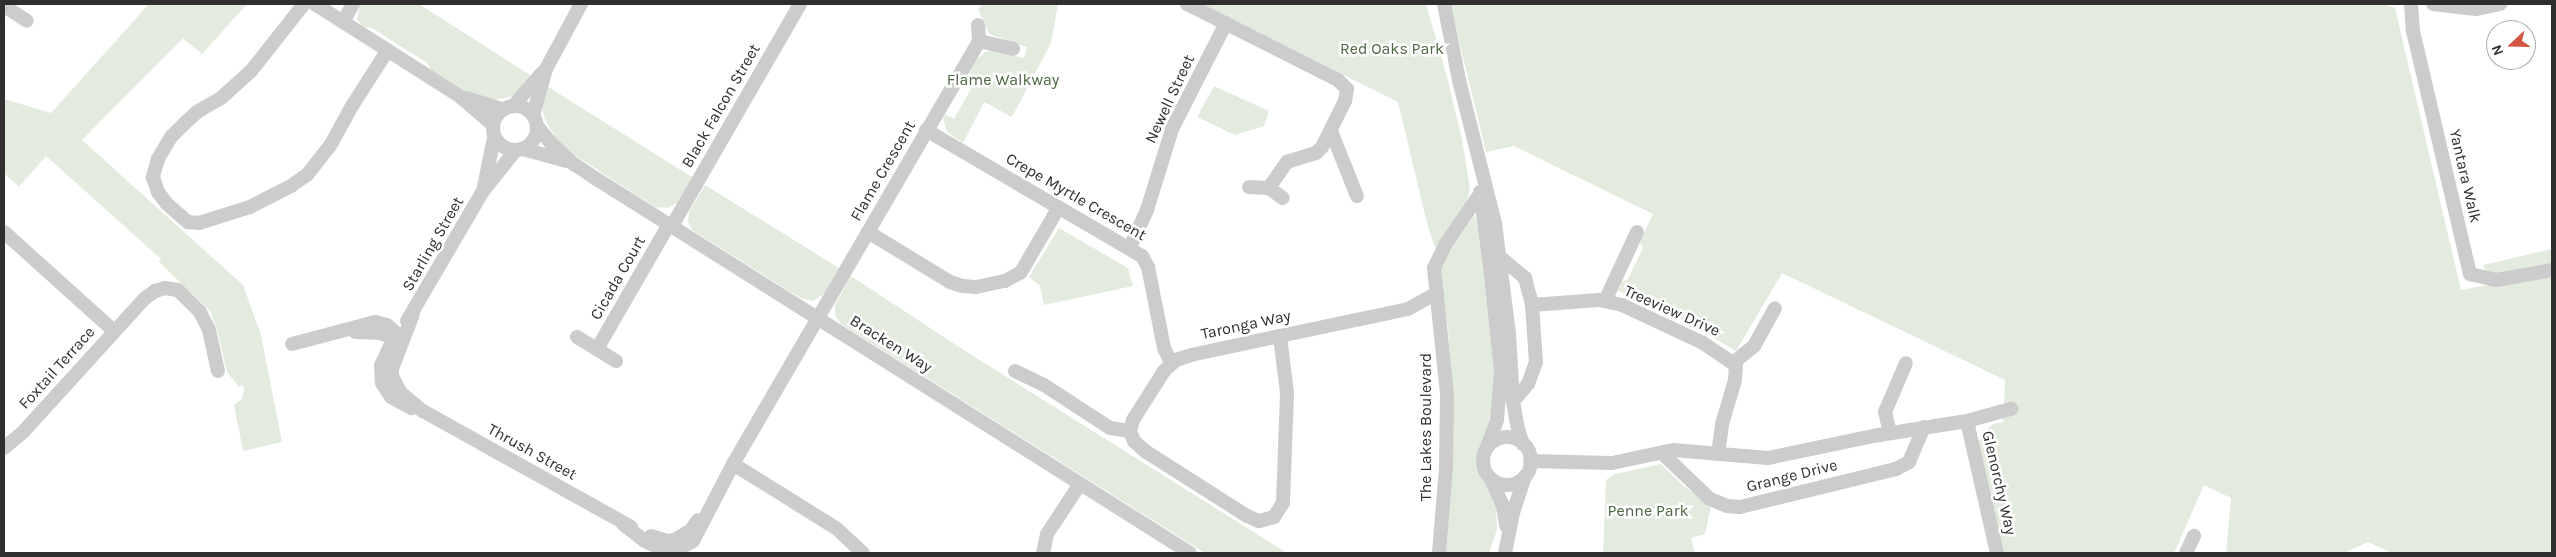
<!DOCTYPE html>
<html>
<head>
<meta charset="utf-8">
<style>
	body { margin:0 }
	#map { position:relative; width:2556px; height:557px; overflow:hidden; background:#fff; font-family:Karla,sans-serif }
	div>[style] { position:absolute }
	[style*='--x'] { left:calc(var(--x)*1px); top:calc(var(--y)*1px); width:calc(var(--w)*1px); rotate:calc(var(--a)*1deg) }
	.green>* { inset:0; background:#e3ebdf }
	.minor>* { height:14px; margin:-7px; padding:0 7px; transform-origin:7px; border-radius:7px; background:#ccc }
	.minor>.ring { margin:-7px; padding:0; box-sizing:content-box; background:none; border:14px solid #ccc; border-radius:50% }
	span { translate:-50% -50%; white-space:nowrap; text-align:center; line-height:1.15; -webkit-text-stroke:5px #fff; paint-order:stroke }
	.park-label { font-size:16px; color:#4b6741 }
	.street-label { font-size:16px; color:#2f2f2f }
	.frame { position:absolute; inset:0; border:5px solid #2f2f2f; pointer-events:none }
	.north { position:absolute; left:2486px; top:20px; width:50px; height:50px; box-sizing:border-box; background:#fff; border:1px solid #acacac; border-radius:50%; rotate:249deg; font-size:14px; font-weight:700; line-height:20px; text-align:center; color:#2f2f2f }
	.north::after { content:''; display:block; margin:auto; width:18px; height:22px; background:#d55543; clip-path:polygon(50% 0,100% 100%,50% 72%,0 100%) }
</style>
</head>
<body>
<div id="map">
	<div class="green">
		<i style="clip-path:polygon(149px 4px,247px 4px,202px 54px,183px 38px,82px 140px,243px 285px,261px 335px,282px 442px,243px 451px,234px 405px,242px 399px,244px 388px,242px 385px,239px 387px,227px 372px,217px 330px,210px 311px,159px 262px,161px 259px,46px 156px,19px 187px,4px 173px,4px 99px,51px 113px)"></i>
		<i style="clip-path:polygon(360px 4px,419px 4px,533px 77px,516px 95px,506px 98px,491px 100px,470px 95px,431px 70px,427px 63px,372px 28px,363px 27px,357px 19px)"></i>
		<i style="clip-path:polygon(982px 4px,1058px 4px,1051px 43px,1012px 117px,984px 102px,963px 143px,947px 132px,943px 119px,945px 114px,954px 119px,977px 78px,969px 73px,976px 60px,985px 52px,991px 51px,1024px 58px,1027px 47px,989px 34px,978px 9px)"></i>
		<i style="clip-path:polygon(1201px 4px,1426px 4px,1447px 77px,1462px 139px,1470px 189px,1467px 202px,1435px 248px,1427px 223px,1398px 102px)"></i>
		<i style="clip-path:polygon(1450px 4px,2384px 4px,2395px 8px,2461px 290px,2488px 285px,2483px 265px,2552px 249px,2552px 553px,2392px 553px,2368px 542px,2344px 553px,2226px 553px,2231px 498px,2204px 485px,2174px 553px,2004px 553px,1978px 443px,1985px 431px,1993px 424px,2003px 422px,2005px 380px,1782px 273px,1736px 351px,1685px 321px,1618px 291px,1622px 282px,1628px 279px,1643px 248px,1640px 242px,1653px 214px,1514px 146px,1486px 152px)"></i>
		<i style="clip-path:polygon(545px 85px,692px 177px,678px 202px,668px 208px,655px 207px,559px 145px,545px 119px,542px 110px)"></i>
		<i style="clip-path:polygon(1214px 86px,1269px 111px,1264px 126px,1235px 135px,1197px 117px)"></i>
		<i style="clip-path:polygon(705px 185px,839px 268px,824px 294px,813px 301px,800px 298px,692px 230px,688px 221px,689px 212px)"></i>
		<i style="clip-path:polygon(1475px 215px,1482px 252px,1494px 374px,1493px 405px,1478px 460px,1480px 471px,1496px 504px,1497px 530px,1489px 553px,1446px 553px,1452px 477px,1452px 387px,1448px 329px,1440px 276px,1441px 262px)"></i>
		<i style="clip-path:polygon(1059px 228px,1128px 268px,1133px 286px,1044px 305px,1040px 286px,1029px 277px)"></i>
		<i style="clip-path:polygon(851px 276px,959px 347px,1287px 553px,1205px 553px,841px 324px,835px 315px,835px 305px)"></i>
		<i style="clip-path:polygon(1661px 464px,1685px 487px,1711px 506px,1705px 534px,1691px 538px,1695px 553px,1603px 553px,1606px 480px,1615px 474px)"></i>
	</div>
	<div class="minor">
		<i style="--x:304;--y:4;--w:85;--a:128.3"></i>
		<i style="--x:251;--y:71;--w:40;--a:138"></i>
		<i style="--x:221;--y:98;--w:28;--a:150"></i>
		<i style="--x:197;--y:112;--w:13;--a:138"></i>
		<i style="--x:187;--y:121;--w:23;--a:135"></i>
		<i style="--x:171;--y:137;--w:26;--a:121"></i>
		<i style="--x:158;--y:159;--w:19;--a:106"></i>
		<i style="--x:153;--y:177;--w:16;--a:72"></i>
		<i style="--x:158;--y:192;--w:15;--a:53"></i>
		<i style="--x:167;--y:204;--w:28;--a:41"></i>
		<i style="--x:188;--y:222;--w:11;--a:5"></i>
		<i style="--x:199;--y:223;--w:53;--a:-17.4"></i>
		<i style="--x:250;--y:207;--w:46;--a:-27.1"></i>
		<i style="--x:291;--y:186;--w:19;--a:-35"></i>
		<i style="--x:307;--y:175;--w:37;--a:-52"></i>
		<i style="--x:330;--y:146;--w:46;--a:-61.2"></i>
		<i style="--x:352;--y:106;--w:65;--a:-57.5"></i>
		<i style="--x:315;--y:4;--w:169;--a:32.5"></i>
		<i style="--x:458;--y:95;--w:45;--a:40.5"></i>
		<i style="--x:1187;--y:4;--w:169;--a:26.7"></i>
		<i style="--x:1338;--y:80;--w:13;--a:45"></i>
		<i style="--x:1347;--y:89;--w:12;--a:99"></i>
		<i style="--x:1345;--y:101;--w:51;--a:116.6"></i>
		<i style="--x:1322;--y:147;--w:8;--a:135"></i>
		<i style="--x:1316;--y:153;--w:30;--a:163"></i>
		<i style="--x:1287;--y:162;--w:32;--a:125"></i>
		<i style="--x:1444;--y:4;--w:77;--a:78.8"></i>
		<i style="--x:1459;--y:80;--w:147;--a:75.9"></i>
		<i style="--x:1495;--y:223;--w:112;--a:82.8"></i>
		<i style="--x:1509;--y:334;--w:67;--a:86.6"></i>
		<i style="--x:1513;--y:401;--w:28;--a:80"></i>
		<i style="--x:1518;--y:429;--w:16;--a:72"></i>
		<i style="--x:2411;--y:4;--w:27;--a:86"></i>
		<i style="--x:2413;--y:31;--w:250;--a:76.8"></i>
		<i style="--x:2470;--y:274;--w:27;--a:13"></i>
		<i style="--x:2496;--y:280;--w:57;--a:-10.1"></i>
		<i style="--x:2433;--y:4;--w:43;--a:6.6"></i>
		<i style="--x:2476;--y:9;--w:25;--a:-12"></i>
		<i style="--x:4;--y:6;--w:27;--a:33"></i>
		<i style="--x:343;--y:22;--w:21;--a:-61"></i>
		<i style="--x:978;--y:25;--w:16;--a:86"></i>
		<i style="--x:466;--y:98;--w:38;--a:17"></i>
		<i style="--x:514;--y:105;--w:43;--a:-48.8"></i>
		<i class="ring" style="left:493px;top:106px;width:30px;height:30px"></i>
		<i style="--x:533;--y:115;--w:48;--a:-74.2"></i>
		<i style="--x:546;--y:69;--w:74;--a:-61.7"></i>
		<i style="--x:537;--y:126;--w:21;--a:51"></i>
		<i style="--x:550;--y:142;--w:33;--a:43"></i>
		<i style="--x:574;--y:164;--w:25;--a:34"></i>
		<i style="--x:595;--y:178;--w:703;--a:32.22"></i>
		<i style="--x:926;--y:130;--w:250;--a:30.3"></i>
		<i style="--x:1142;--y:256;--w:13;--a:61"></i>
		<i style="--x:1148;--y:267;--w:83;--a:78.8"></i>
		<i style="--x:1164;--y:348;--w:17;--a:65"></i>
		<i style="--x:1331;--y:131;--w:70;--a:68.2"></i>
		<i style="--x:523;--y:149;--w:45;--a:15.6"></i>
		<i style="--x:484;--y:187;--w:50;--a:-78.5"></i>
		<i style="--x:1249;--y:187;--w:20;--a:3"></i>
		<i style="--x:1269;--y:188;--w:17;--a:36"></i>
		<i style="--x:1480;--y:192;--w:75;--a:82.3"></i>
		<i style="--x:1490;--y:266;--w:108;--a:84.1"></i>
		<i style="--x:1501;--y:373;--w:47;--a:94.9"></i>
		<i style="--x:1497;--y:420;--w:29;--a:110"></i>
		<i style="--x:4;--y:232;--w:148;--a:42"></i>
		<i style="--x:868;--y:232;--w:96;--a:31.4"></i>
		<i style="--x:950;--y:282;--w:13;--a:18"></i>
		<i style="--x:962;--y:286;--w:14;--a:4"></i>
		<i style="--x:976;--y:287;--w:30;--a:-12"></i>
		<i style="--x:1005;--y:281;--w:18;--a:-29"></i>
		<i style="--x:1021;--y:272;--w:75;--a:-59.7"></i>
		<i style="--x:1130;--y:247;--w:41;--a:-65.3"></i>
		<i style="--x:1147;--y:210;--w:85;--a:-72.8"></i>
		<i style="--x:1172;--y:129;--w:119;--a:-63"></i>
		<i style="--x:1500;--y:257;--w:33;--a:40"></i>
		<i style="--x:1525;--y:278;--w:28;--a:75"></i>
		<i style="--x:1532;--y:305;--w:57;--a:86"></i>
		<i style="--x:1536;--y:362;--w:23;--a:110"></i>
		<i style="--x:1528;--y:384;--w:23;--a:131"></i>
		<i style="--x:1605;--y:301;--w:76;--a:-65.1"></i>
		<i style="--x:1532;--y:305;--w:67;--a:-4.3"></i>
		<i style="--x:1599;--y:300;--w:24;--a:12"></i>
		<i style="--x:1622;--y:305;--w:89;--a:25.1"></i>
		<i style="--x:1703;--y:343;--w:36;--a:34"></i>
		<i style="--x:413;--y:314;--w:59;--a:110.9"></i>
		<i style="--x:392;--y:369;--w:7;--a:90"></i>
		<i style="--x:392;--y:376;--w:18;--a:63"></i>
		<i style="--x:400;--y:392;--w:30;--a:40"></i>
		<i style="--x:423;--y:411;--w:238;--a:29.1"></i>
		<i style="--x:407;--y:321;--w:151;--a:-59.7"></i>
		<i style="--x:483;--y:191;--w:51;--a:-51.3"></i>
		<i style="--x:355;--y:332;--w:23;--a:2"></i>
		<i style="--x:378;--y:333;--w:25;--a:14"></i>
		<i style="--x:1280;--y:336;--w:57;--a:83"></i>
		<i style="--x:1287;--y:393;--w:110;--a:92.1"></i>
		<i style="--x:1283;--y:503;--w:17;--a:123"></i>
		<i style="--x:1274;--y:517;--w:16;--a:165"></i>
		<i style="--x:1259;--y:521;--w:13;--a:-157"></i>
		<i style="--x:1247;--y:516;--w:121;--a:-147.5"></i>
		<i style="--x:1145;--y:451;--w:15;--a:-138"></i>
		<i style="--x:1134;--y:441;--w:11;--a:-112"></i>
		<i style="--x:1130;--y:431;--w:11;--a:-75"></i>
		<i style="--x:1133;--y:420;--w:58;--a:-57.7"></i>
		<i style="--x:1164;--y:371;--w:16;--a:-43"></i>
		<i style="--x:1176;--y:360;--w:16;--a:-18"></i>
		<i style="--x:1191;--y:355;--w:91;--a:-12.1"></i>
		<i style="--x:1280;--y:336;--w:131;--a:-11.9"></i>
		<i style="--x:1408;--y:309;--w:33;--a:-29"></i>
		<i style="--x:577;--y:337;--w:46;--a:31.6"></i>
		<i style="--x:392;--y:342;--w:26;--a:115"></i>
		<i style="--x:381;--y:366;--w:17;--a:87"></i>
		<i style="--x:382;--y:383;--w:17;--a:57"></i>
		<i style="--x:391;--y:397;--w:23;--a:29"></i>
		<i style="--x:292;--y:344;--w:86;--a:-14.8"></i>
		<i style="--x:375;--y:322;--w:12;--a:14"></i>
		<i style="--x:387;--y:325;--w:21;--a:41"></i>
		<i style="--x:597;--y:349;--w:136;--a:-60"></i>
		<i style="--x:665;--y:231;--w:16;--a:-47"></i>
		<i style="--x:676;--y:219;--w:248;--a:-60"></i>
		<i style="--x:1015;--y:371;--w:32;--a:26"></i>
		<i style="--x:1044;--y:385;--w:79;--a:33.1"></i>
		<i style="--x:1110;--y:428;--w:20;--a:9"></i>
		<i style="--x:1967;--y:421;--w:135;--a:77.2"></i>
		<i style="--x:1890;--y:433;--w:22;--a:-103"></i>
		<i style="--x:1885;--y:412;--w:53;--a:-66.8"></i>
		<i class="ring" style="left:1483px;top:437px;width:34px;height:34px"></i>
		<i style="--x:4;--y:448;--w:26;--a:-40"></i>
		<i style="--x:24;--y:431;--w:178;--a:-47.7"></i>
		<i style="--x:144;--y:299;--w:14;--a:-36"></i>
		<i style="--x:155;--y:291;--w:10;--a:-17"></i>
		<i style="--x:165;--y:288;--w:13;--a:9"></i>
		<i style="--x:178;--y:290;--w:31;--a:45"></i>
		<i style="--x:200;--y:312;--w:20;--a:63"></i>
		<i style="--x:209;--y:330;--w:42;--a:77.6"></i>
		<i style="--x:1663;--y:454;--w:65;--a:43.8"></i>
		<i style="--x:1710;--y:499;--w:18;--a:22"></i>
		<i style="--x:1727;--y:506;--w:13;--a:4"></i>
		<i style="--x:1740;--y:507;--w:161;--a:-13.7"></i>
		<i style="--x:1896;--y:469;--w:15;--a:-28"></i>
		<i style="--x:1909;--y:462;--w:38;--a:-67"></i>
		<i style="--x:1718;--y:454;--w:30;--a:-82"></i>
		<i style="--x:1722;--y:424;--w:46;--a:-73.5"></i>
		<i style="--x:1735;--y:380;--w:13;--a:-86"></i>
		<i style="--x:1736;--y:367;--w:5;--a:-127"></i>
		<i style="--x:1733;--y:363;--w:27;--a:-39"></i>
		<i style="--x:1754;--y:346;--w:43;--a:-61.1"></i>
		<i style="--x:1530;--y:461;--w:82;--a:1.4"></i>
		<i style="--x:1612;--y:463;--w:62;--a:-12"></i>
		<i style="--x:1673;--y:450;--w:95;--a:4.8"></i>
		<i style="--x:1768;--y:458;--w:107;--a:-11.8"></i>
		<i style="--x:1873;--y:436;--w:95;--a:-9.1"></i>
		<i style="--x:1967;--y:421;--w:46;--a:-15.3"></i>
		<i style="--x:733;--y:464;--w:121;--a:31.9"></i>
		<i style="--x:836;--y:528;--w:37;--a:43"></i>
		<i style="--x:1491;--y:479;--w:30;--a:66"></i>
		<i style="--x:1503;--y:506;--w:20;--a:81"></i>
		<i style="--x:623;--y:524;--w:28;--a:38"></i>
		<i style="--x:645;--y:541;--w:20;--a:27"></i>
		<i style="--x:663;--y:550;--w:16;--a:-4"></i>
		<i style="--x:679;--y:549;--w:16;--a:-30"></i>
		<i style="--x:693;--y:541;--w:87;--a:-62.5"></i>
		<i style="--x:733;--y:464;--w:489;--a:-59.8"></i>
		<i style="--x:979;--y:41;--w:35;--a:13"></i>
		<i style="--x:651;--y:536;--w:17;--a:17"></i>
		<i style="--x:667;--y:541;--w:8;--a:-7"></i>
		<i style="--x:675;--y:540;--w:19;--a:-32"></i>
		<i style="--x:691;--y:530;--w:12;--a:-55"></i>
		<i style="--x:1043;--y:553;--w:19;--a:-78"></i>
		<i style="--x:1047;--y:534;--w:60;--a:-56.6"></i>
		<i style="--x:1439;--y:553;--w:86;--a:-85.3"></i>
		<i style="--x:1446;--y:467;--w:73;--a:-89.2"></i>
		<i style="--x:1447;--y:394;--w:127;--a:-95.9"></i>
		<i style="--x:1434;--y:268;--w:25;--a:-64"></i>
		<i style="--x:1445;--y:245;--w:62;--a:-55.5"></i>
		<i style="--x:1505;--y:553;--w:41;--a:-78.7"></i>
		<i style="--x:1513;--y:513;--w:38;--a:-72"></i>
		<i style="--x:2186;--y:553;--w:19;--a:-65"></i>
	</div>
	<div class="park-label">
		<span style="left:1392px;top:49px">Red Oaks Park</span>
		<span style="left:1003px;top:80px">Flame Walkway</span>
		<span style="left:1648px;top:511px">Penne Park</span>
	</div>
	<div class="street-label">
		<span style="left:1170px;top:99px;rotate:-65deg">Newell Street</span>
		<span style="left:721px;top:106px;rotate:-60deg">Black Falcon Street</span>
		<span style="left:883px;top:171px;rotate:-60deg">Flame Crescent</span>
		<span style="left:2465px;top:176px;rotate:77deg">Yantara Walk</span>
		<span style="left:1076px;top:197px;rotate:30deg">Crepe Myrtle Crescent</span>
		<span style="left:433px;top:244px;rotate:-60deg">Starling Street</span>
		<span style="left:618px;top:278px;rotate:-60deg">Cicada Court</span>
		<span style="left:1672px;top:311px;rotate:24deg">Treeview Drive</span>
		<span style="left:1246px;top:325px;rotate:-12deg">Taronga Way</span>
		<span style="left:891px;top:344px;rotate:32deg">Bracken Way</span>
		<span style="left:57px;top:368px;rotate:-48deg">Foxtail Terrace</span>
		<span style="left:1426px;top:427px;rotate:-90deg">The Lakes Boulevard</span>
		<span style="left:532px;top:452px;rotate:29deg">Thrush Street</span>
		<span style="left:1792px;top:476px;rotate:-14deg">Grange Drive</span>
		<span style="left:1999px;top:483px;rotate:77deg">Glenorchy Way</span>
	</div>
	<div class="frame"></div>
	<div class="north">N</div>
</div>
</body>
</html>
